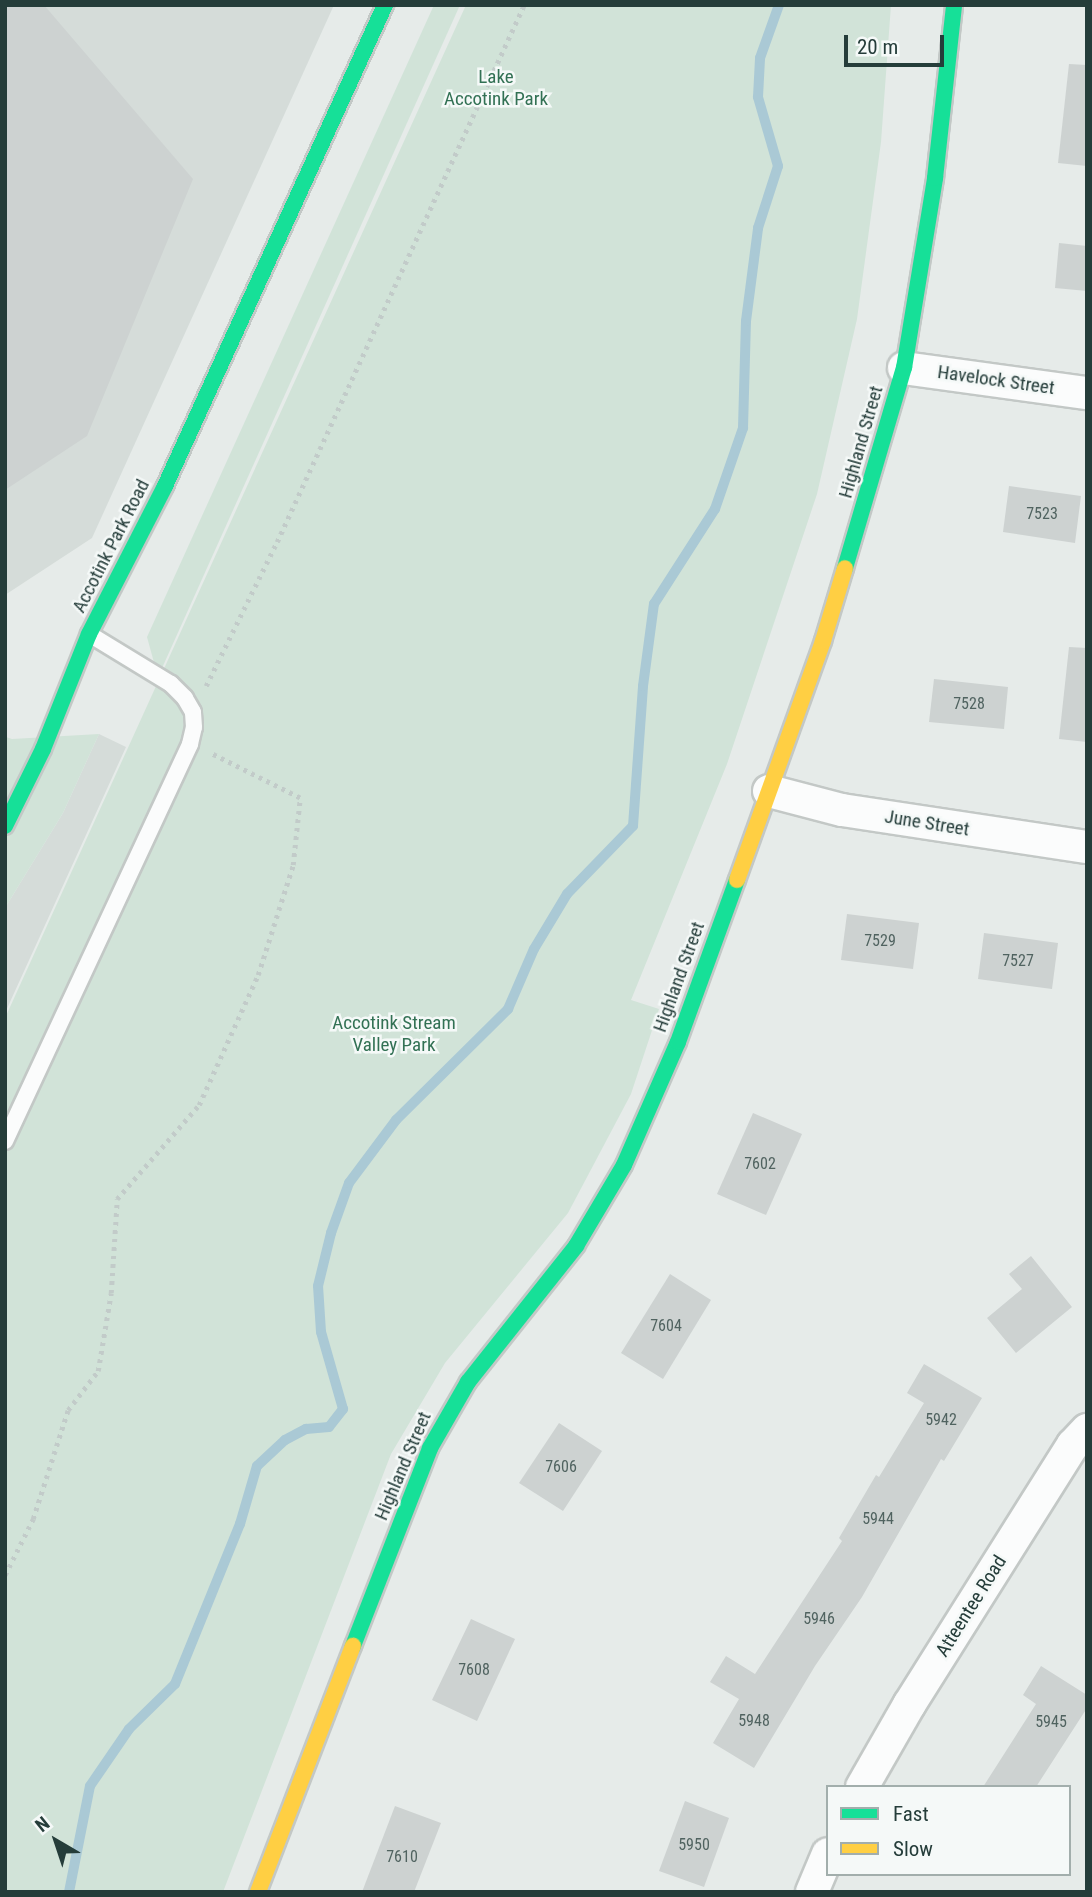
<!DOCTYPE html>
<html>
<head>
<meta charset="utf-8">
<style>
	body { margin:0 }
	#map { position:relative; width:1092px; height:1897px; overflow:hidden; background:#e6ebe9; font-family:"Roboto Condensed",sans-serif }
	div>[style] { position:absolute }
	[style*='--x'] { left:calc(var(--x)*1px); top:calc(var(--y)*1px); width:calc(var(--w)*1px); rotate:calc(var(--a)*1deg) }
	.built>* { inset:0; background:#d5dcd9 }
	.green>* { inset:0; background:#d1e3d8 }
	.stream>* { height:10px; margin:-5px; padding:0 5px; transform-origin:5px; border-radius:5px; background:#aac9d5 }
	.building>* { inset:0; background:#cdd2d1 }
	.path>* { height:4.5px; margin-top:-2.25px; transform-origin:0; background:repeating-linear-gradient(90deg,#c2cbc9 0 3.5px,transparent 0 8.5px) }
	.roads { filter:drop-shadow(2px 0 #c3c8c6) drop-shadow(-2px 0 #c3c8c6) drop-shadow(0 2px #c3c8c6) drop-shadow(0 -2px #c3c8c6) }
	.lane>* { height:16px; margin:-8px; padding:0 8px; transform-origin:8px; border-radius:8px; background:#fbfcfc }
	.street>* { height:32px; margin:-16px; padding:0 16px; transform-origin:16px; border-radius:16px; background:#fbfcfc }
	.fast>* { height:16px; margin:-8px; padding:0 8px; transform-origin:8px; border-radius:8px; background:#16e098 }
	.slow>* { height:16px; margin:-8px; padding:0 8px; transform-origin:8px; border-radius:8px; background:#ffcf43 }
	span { translate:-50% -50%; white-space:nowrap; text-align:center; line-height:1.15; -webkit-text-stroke:5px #f5f9f8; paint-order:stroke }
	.number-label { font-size:16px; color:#506360 }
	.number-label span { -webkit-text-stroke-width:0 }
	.park-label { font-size:19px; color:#327154 }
	.street-label { font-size:19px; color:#253d3a }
	.frame { position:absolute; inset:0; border:7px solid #253d3a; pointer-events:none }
	.legend { position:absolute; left:826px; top:1785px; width:245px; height:91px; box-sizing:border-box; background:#f5f9f8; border:2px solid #a2aeac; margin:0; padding:9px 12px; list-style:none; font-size:21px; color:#253d3a }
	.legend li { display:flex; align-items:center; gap:14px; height:35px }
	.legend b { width:35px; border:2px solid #a2aeac }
	.north { position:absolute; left:21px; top:1806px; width:70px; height:70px; -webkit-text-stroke:5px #f5f9f8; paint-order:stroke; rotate:321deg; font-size:19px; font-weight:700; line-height:28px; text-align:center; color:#253d3a }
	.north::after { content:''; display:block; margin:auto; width:24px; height:32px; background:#253d3a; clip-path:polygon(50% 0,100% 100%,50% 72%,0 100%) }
	.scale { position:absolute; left:844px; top:35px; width:100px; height:32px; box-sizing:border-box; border:4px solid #253d3a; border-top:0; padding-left:9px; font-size:21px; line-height:24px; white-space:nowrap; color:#253d3a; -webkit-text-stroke:5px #f5f9f8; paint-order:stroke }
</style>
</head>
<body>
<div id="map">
	<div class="built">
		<i style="clip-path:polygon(5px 5px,334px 5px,92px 538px,5px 595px)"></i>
		<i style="clip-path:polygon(99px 734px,126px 747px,5px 1013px,5px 908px,63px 813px)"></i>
	</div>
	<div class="green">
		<i style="clip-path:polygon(434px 5px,460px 5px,158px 677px,147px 637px)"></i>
		<i style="clip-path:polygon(466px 5px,891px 5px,881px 142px,857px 319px,817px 494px,727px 764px,631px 1000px,659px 1009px,631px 1094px,568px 1213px,445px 1363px,391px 1454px,223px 1892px,5px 1892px,5px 1018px)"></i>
		<i style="clip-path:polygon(99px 734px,63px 813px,5px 908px,6px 737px,12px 739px)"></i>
	</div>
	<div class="stream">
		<i style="--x:69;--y:1892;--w:108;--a:-78.8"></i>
		<i style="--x:90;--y:1786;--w:69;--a:-55.6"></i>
		<i style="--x:129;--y:1729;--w:64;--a:-44.4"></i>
		<i style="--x:175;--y:1684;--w:173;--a:-67.9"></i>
		<i style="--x:240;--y:1524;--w:60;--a:-73.7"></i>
		<i style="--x:257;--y:1466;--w:38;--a:-43"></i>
		<i style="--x:285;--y:1440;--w:24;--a:-28"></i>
		<i style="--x:306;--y:1429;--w:23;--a:-5"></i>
		<i style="--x:329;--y:1427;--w:23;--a:-52"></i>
		<i style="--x:343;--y:1409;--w:80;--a:-105.9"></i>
		<i style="--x:321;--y:1332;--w:46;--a:-93.7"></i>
		<i style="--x:318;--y:1286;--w:55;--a:-76.2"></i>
		<i style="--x:331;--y:1233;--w:53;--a:-70.2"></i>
		<i style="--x:349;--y:1183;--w:79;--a:-53.3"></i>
		<i style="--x:396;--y:1120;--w:158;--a:-44.7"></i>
		<i style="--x:508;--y:1009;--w:65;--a:-66.6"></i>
		<i style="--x:534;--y:949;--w:64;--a:-59"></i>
		<i style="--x:567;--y:894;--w:95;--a:-45.9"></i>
		<i style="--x:633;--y:826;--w:140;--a:-85.9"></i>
		<i style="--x:643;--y:686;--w:83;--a:-82.4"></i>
		<i style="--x:654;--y:604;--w:113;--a:-57.3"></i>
		<i style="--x:715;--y:509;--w:86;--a:-70.9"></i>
		<i style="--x:743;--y:428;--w:107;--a:-88.4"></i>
		<i style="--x:746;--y:321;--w:94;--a:-82.6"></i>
		<i style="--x:758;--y:228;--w:65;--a:-72.1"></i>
		<i style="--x:778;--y:166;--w:72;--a:-106.2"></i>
		<i style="--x:758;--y:97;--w:39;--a:-87"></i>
		<i style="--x:760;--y:58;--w:56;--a:-70.3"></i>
	</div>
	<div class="building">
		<i style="clip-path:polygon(5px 5px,44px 5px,193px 179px,87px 436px,5px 490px)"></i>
		<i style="clip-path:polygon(1069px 64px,1087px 65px,1087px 166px,1058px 163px)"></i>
		<i style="clip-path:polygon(1059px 243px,1087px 246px,1087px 291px,1055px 288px)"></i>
		<i style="clip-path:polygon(1009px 486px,1081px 496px,1075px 543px,1003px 532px)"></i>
		<i style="clip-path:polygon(1069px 647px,1087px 648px,1087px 742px,1059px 739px)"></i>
		<i style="clip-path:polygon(934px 679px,1008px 687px,1004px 729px,929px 722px)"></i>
		<i style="clip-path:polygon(847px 914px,919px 923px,913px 969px,841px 960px)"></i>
		<i style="clip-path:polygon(984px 933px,1058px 943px,1052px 989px,978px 979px)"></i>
		<i style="clip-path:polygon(753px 1113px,802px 1134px,766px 1215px,717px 1194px)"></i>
		<i style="clip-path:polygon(1031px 1256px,1072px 1307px,1016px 1353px,987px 1318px,1022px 1289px,1009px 1274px)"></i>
		<i style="clip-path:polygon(670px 1274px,711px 1300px,663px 1379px,621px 1353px)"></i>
		<i style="clip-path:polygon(924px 1364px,982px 1398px,944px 1461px,941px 1459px,862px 1597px,815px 1666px,754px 1768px,713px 1743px,739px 1699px,710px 1682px,726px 1656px,755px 1674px,842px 1541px,839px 1538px,876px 1475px,879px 1477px,924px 1403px,907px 1393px)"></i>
		<i style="clip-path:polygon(559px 1423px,602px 1451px,563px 1511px,519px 1483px)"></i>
		<i style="clip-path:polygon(471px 1619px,515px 1639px,477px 1721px,432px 1700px)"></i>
		<i style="clip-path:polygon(1041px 1666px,1087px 1695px,1087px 1708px,1036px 1787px,983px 1787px,1036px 1704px,1023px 1695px)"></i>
		<i style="clip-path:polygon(685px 1801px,729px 1818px,704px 1887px,659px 1871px)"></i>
		<i style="clip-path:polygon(395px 1806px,441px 1823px,414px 1892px,362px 1892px)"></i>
	</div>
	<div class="path">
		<i style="--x:206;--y:686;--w:161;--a:-63.8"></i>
		<i style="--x:277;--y:542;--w:591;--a:-65.3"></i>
		<i style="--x:5;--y:1575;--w:63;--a:-63.4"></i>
		<i style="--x:33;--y:1519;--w:114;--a:-72.2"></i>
		<i style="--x:68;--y:1410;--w:49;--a:-52.4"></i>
		<i style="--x:98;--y:1371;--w:79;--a:-80.5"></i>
		<i style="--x:111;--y:1293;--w:94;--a:-86.3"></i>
		<i style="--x:117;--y:1199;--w:125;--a:-48.9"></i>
		<i style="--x:199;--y:1105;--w:143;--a:-65.6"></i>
		<i style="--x:258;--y:975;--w:115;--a:-72.3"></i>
		<i style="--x:293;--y:865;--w:67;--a:-84"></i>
		<i style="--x:300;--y:798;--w:101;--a:-153.4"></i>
	</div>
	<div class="roads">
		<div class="lane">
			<i style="--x:5;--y:1141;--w:438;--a:-65"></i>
			<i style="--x:190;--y:744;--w:17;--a:-77"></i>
			<i style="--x:194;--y:727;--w:15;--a:-94"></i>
			<i style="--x:193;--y:712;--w:16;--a:-120"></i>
			<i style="--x:185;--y:698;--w:20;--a:-135"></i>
			<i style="--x:171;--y:684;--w:96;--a:-148.6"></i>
		</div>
		<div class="street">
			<i style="--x:904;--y:368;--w:185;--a:7.8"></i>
			<i style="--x:769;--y:791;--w:75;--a:14.6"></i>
			<i style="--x:842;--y:810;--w:248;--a:8.6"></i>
			<i style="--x:862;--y:1787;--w:95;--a:-60.2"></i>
			<i style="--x:909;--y:1705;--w:307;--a:-57.8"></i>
			<i style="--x:1073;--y:1445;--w:21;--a:-47"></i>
			<i style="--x:812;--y:1892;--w:41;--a:-67.2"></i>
		</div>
		<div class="fast">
			<i style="--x:845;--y:568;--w:209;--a:-73.6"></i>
			<i style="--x:904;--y:368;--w:193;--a:-80.7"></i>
			<i style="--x:935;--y:178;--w:174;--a:-83.7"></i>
			<i style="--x:5;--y:826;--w:86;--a:-63.7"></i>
			<i style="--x:43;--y:749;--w:124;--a:-68.2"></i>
			<i style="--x:89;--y:634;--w:166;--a:-62.8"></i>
			<i style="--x:165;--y:486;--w:529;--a:-65.42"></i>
			<i style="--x:353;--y:1646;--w:212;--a:-68.7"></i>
			<i style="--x:430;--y:1448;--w:76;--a:-60.1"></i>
			<i style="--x:468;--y:1382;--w:174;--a:-51.5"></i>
			<i style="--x:576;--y:1246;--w:94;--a:-59.3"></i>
			<i style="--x:624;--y:1165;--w:134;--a:-66.3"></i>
			<i style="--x:678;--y:1042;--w:172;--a:-70"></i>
		</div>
		<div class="slow">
			<i style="--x:737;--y:880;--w:254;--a:-70.2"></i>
			<i style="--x:823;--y:641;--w:76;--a:-73.2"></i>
			<i style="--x:258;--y:1892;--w:264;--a:-68.9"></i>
		</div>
	</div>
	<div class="number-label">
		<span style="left:1042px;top:514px">7523</span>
		<span style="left:969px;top:704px">7528</span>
		<span style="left:880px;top:941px">7529</span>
		<span style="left:1018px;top:961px">7527</span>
		<span style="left:760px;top:1164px">7602</span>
		<span style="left:666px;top:1326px">7604</span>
		<span style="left:941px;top:1420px">5942</span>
		<span style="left:561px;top:1467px">7606</span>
		<span style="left:878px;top:1519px">5944</span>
		<span style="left:819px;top:1619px">5946</span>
		<span style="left:474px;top:1670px">7608</span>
		<span style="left:754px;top:1721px">5948</span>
		<span style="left:1051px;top:1722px">5945</span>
		<span style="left:694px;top:1845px">5950</span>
		<span style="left:402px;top:1857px">7610</span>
	</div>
	<div class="park-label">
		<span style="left:496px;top:88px">Lake<br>Accotink Park</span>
		<span style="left:394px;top:1034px">Accotink Stream<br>Valley Park</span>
	</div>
	<div class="street-label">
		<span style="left:996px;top:380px;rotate:8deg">Havelock Street</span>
		<span style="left:861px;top:442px;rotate:-74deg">Highland Street</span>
		<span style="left:111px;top:546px;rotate:-63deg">Accotink Park Road</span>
		<span style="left:927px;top:823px;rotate:9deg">June Street</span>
		<span style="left:679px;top:977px;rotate:-70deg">Highland Street</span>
		<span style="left:403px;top:1466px;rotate:-67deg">Highland Street</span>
		<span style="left:971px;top:1606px;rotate:-58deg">Atteentee Road</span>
	</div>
	<div class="frame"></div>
	<ul class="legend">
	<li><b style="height:9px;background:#16e098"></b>Fast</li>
	<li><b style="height:9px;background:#ffcf43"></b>Slow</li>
	</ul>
	<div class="north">N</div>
	<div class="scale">20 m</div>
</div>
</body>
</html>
